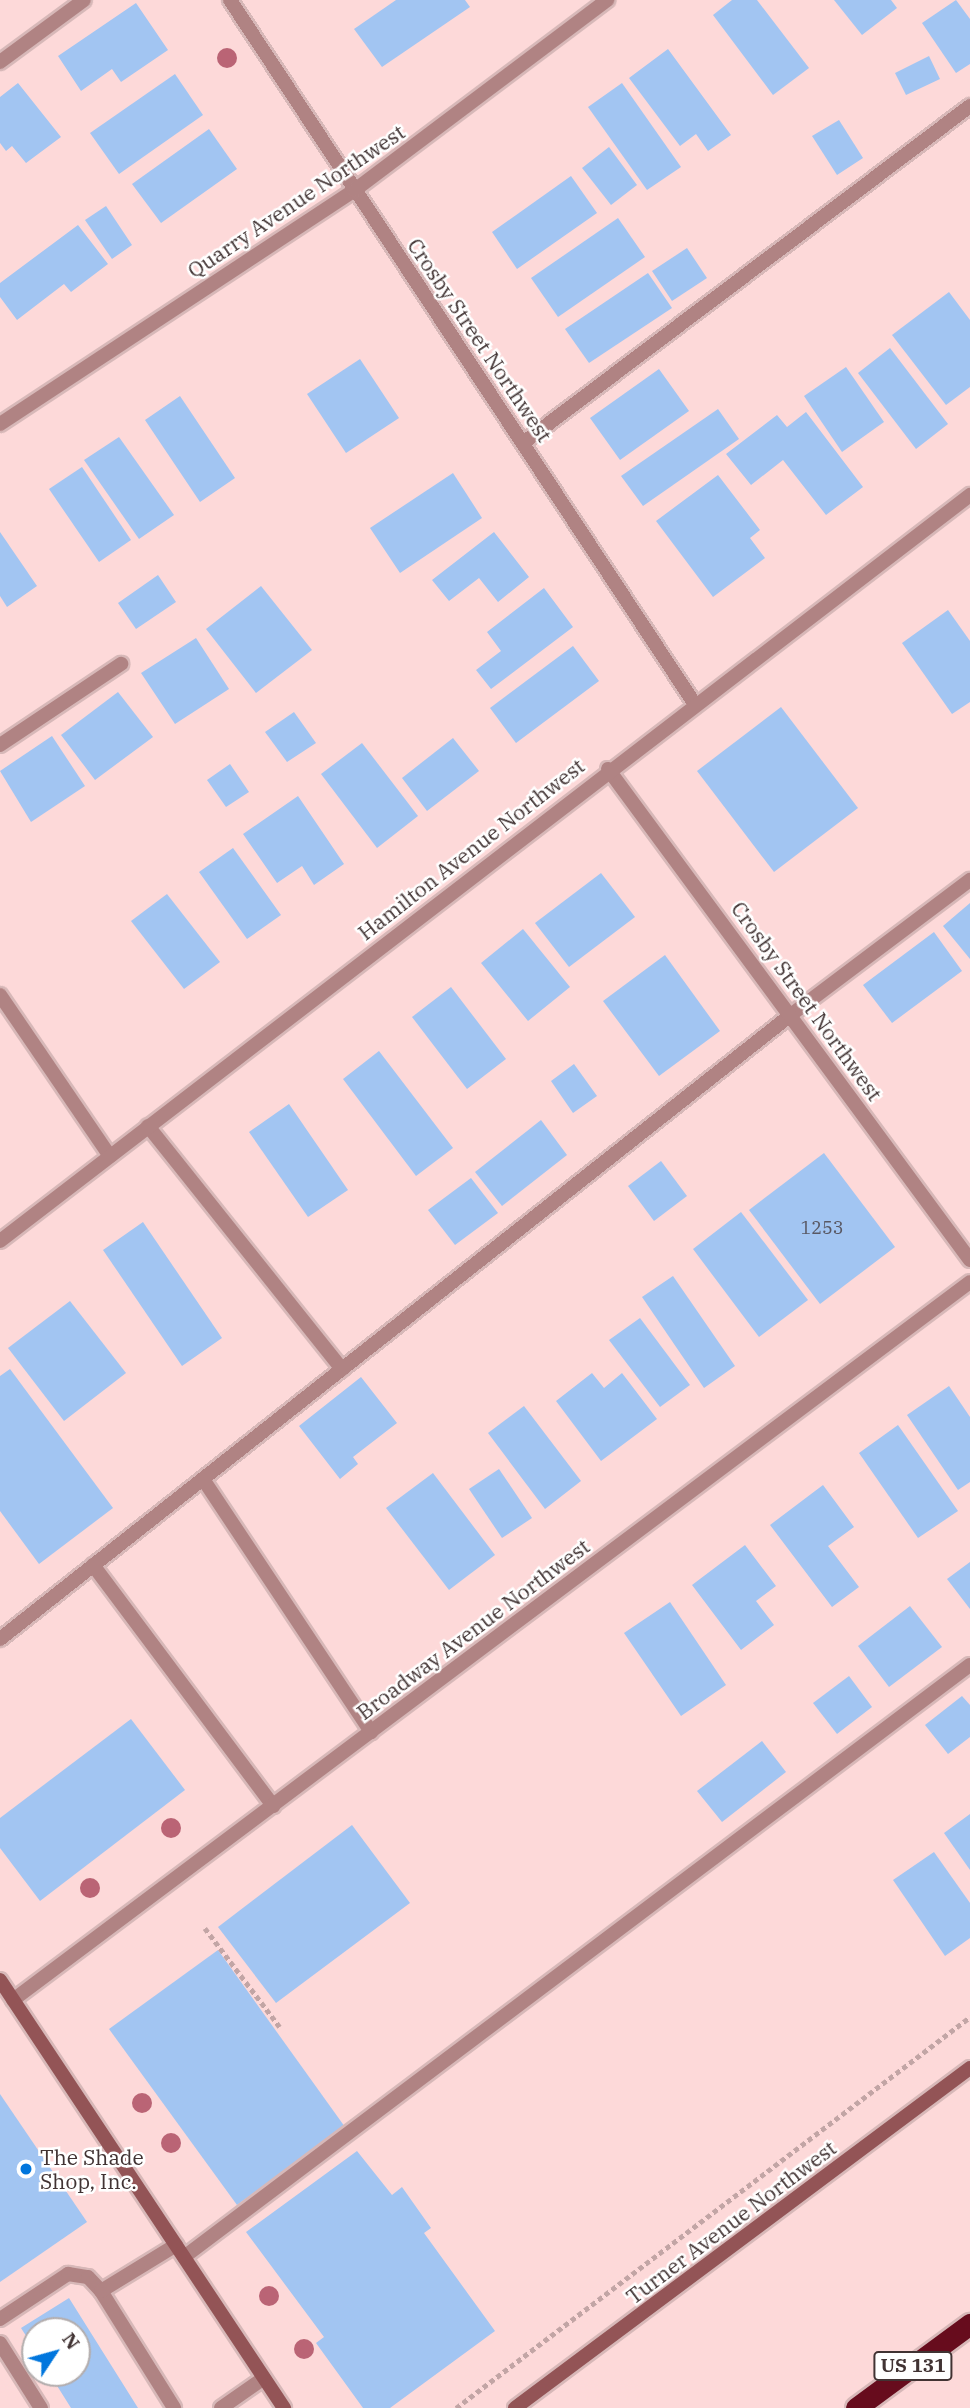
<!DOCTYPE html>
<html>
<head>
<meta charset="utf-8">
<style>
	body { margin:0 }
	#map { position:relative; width:970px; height:2408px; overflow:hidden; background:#fdd9d9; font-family:"IBM Plex Serif",serif }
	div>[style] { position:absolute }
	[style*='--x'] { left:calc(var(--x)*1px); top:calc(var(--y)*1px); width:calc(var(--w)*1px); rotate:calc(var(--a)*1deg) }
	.building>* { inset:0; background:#a2c5f2 }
	.path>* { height:4.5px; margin-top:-2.25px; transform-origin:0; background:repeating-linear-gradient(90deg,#c2a5a5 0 5px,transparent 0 8.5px) }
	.roads { filter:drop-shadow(2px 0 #d7b8b8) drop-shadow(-2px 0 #d7b8b8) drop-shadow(0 2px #d7b8b8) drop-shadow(0 -2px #d7b8b8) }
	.lane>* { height:14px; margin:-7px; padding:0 7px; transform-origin:7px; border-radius:7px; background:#b08383 }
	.street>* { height:14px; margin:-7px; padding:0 7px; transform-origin:7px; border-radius:7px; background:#b08383 }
	.secondary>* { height:14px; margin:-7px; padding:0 7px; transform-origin:7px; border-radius:7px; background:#935456 }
	.highway>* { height:21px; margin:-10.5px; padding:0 10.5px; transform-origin:10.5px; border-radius:10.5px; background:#670c1d }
	.trees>* { width:20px; height:20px; margin:-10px; border-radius:50%; background:#ba6475 }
	.dots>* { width:19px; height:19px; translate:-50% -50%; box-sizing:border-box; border:4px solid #fff; border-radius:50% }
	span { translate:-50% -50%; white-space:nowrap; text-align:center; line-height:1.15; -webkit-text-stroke:5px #fff; paint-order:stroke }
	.number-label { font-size:18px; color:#595863 }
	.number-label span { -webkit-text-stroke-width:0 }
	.shield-label span { padding:2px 5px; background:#fff; border:2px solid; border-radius:5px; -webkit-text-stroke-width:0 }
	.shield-label { font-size:19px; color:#413333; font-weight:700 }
	.street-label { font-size:21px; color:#413333 }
	.poi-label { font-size:21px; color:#413333 }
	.left { translate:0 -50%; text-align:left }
	.north { position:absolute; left:21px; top:2317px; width:70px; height:70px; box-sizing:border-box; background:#fff; border:2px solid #b3adad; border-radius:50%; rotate:54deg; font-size:19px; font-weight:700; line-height:28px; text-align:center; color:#413333 }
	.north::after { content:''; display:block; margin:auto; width:24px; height:32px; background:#0176dd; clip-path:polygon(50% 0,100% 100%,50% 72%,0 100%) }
</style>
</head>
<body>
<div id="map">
	<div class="building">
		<i style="clip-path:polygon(396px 0,465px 0,470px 7px,382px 67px,354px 29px)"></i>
		<i style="clip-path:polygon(732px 0,757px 0,809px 68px,773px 95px,713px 15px)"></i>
		<i style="clip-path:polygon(834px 0,891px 0,897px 8px,862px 35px)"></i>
		<i style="clip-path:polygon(956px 0,970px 19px,970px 64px,956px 73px,922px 23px)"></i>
		<i style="clip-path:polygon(136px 3px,168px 50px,121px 82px,112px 69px,81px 91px,58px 56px)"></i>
		<i style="clip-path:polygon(668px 49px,731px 135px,708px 151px,696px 134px,680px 146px,629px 78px)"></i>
		<i style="clip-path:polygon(929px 56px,940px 79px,906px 95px,895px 73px)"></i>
		<i style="clip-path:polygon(175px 74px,203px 115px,119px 174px,90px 133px)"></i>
		<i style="clip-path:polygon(18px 83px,61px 137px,26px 163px,12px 146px,6px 151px,0 143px,0 97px)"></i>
		<i style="clip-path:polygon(622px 83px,681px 167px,647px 190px,588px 107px)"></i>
		<i style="clip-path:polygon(839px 120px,863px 158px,837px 175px,812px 136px)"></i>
		<i style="clip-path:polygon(209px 129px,237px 169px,161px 223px,132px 184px)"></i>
		<i style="clip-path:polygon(609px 147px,637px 185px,611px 205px,582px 168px)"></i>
		<i style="clip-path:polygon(571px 176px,597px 213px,517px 269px,492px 232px)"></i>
		<i style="clip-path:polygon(106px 206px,132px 245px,112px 259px,85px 220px)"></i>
		<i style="clip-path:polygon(618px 218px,645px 257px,558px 317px,531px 278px)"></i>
		<i style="clip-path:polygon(78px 225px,108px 264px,71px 292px,64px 284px,17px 320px,0 297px,0 283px)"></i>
		<i style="clip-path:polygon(687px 248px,707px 278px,672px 301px,652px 271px)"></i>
		<i style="clip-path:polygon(648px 273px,672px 308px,589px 363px,565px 329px)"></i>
		<i style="clip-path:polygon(949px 292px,970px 320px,970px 387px,946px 405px,892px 335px)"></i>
		<i style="clip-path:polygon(890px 348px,948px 424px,916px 449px,858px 373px)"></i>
		<i style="clip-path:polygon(360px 359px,399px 418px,346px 453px,307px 394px)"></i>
		<i style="clip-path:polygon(846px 367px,884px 422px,842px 452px,804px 396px)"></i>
		<i style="clip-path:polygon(659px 369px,689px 411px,620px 460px,590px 418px)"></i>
		<i style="clip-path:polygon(180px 396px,235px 478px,200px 502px,145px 420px)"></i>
		<i style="clip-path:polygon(718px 409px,739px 439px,643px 506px,621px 476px)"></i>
		<i style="clip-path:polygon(806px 412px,863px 487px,826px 515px,783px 460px,751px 485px,726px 454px,777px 415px,787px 427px)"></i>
		<i style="clip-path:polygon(119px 437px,174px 515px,139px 539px,84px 460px)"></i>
		<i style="clip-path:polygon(82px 467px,131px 540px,99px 562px,49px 489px)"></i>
		<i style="clip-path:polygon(453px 473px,482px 518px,400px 573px,370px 528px)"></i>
		<i style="clip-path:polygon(718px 475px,760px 530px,750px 538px,765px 558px,713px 597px,656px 521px)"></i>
		<i style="clip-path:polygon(0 532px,37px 586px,7px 607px,0 596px)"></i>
		<i style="clip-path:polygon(494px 532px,529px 577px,498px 602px,479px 578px,449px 601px,432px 580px)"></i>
		<i style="clip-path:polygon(158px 575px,176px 602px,136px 629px,118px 603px)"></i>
		<i style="clip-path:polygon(261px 586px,312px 650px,256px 693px,206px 629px)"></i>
		<i style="clip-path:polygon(544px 588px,573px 627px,491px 689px,476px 670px,501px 651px,487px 632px)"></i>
		<i style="clip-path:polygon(948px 610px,970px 641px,970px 702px,952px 714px,902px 643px)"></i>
		<i style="clip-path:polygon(196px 638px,229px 689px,175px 724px,141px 673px)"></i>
		<i style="clip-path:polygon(573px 646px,599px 681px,516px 743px,490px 708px)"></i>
		<i style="clip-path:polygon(118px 692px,153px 737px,95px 780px,61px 735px)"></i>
		<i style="clip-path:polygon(781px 707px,858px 808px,774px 872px,697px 771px)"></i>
		<i style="clip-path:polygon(294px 712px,316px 743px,287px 762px,265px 732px)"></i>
		<i style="clip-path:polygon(52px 736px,85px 786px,31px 822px,0 771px)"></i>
		<i style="clip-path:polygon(453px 738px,479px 771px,427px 811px,402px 778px)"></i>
		<i style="clip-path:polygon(362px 743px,418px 816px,377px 848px,321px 774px)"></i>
		<i style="clip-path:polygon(230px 764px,249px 792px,226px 807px,207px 780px)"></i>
		<i style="clip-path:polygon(298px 796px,344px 864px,314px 885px,302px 866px,277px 883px,243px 834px)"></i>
		<i style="clip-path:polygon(233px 848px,281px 915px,247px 939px,199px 872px)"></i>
		<i style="clip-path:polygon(601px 873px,635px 917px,569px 967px,535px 923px)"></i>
		<i style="clip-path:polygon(167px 894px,220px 962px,184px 989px,131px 921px)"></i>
		<i style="clip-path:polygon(970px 903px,970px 959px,943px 926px)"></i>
		<i style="clip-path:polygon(523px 929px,570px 987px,528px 1021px,481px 963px)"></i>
		<i style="clip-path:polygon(934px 932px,962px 971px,892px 1023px,863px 985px)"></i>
		<i style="clip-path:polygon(665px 955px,720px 1031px,659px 1076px,603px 1001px)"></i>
		<i style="clip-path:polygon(451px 987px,506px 1059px,467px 1089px,412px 1017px)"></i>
		<i style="clip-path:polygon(379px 1051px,453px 1148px,416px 1176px,343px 1079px)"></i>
		<i style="clip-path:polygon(574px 1064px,597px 1096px,573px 1113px,551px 1081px)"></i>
		<i style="clip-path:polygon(289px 1104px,348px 1190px,308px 1217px,249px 1132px)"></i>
		<i style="clip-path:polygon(541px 1120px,567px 1155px,502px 1206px,475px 1172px)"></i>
		<i style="clip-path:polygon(824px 1153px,895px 1247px,820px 1304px,749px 1210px)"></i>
		<i style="clip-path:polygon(661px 1161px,687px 1196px,654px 1221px,628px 1186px)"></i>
		<i style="clip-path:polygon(471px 1178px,498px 1213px,455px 1245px,428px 1210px)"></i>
		<i style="clip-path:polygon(741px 1212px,808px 1300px,759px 1337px,693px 1249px)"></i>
		<i style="clip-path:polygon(143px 1222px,222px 1338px,182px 1366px,103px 1250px)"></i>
		<i style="clip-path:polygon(673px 1276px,735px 1366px,704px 1388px,642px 1297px)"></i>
		<i style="clip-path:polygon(70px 1301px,126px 1373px,64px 1421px,8px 1348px)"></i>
		<i style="clip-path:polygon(640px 1318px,690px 1385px,660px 1407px,609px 1340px)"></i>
		<i style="clip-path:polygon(10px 1369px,113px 1508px,39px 1564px,0 1511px,0 1376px)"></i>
		<i style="clip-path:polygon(592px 1373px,604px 1388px,622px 1373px,657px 1419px,601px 1461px,556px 1401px)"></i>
		<i style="clip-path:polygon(361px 1377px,397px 1423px,353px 1457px,358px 1464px,340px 1479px,299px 1426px)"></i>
		<i style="clip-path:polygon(949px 1386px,970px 1417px,970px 1482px,958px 1490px,907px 1415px)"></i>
		<i style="clip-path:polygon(524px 1406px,581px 1481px,545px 1509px,488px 1433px)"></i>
		<i style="clip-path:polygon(898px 1425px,958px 1511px,918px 1538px,859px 1453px)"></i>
		<i style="clip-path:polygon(499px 1469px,532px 1518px,502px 1538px,469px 1489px)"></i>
		<i style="clip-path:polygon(433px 1473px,495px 1555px,449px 1590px,386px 1508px)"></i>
		<i style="clip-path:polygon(823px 1485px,854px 1527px,828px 1546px,859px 1587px,832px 1607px,770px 1525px)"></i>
		<i style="clip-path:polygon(745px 1545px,776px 1586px,756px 1601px,774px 1625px,741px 1650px,692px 1585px)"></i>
		<i style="clip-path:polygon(970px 1562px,970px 1609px,947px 1579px)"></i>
		<i style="clip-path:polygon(670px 1602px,726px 1685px,681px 1716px,624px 1633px)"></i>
		<i style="clip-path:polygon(910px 1606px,942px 1647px,889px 1687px,858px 1646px)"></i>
		<i style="clip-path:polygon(849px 1676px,872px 1707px,837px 1734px,813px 1703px)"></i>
		<i style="clip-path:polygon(962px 1696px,970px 1705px,970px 1737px,948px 1754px,925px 1725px)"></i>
		<i style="clip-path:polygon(131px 1719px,185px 1790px,40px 1901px,0 1848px,0 1818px)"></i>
		<i style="clip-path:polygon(762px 1741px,786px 1772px,722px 1822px,697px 1791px)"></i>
		<i style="clip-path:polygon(970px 1814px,970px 1870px,944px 1833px)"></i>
		<i style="clip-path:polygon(352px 1825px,410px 1903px,276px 2003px,218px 1927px)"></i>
		<i style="clip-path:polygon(934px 1852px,970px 1903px,970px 1938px,945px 1956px,893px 1880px)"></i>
		<i style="clip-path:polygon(218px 1950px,345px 2127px,237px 2205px,109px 2029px)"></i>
		<i style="clip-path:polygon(0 2094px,87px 2222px,0 2282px)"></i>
		<i style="clip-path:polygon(357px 2151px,392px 2195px,402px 2187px,431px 2228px,424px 2233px,495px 2331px,390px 2408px,363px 2408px,316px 2343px,324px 2337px,246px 2232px)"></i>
		<i style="clip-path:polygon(69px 2298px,138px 2408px,71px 2408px,49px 2373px,77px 2373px,77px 2331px,35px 2331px,35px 2350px,21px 2328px)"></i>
	</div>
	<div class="path">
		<i style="--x:205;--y:1928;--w:124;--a:52.9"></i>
		<i style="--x:456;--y:2408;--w:646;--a:-37.26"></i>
	</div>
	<div class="roads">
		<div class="lane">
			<i style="--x:523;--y:443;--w:560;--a:-37.01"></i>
			<i style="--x:0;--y:995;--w:195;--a:55.7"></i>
			<i style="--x:148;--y:1126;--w:311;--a:51.4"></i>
			<i style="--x:203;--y:1479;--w:304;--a:56.4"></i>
			<i style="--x:93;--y:1565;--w:301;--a:53.2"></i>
			<i style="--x:0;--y:1639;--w:1009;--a:-38.28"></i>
			<i style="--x:792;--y:1014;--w:223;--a:-37"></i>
			<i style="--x:184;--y:2257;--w:984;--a:-36.99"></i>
			<i style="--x:101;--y:2291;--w:138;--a:58"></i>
			<i style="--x:0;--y:2319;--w:82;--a:-33.5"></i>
			<i style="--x:68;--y:2274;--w:20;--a:9"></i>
			<i style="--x:88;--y:2277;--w:19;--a:47"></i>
			<i style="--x:101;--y:2291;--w:88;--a:-31.5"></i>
			<i style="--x:0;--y:2343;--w:77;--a:57.8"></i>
			<i style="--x:221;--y:2408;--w:52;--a:-34.9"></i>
		</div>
		<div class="street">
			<i style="--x:230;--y:0;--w:842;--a:56.57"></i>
			<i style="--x:0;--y:62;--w:104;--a:-36.4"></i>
			<i style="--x:0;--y:424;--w:425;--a:-33.4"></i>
			<i style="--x:355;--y:190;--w:316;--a:-37"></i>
			<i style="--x:0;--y:745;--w:146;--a:-33.8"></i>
			<i style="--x:608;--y:769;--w:610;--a:53.6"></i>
			<i style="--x:0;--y:1241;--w:1224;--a:-37.56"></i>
			<i style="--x:13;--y:2000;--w:1196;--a:-36.88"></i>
		</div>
		<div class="secondary">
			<i style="--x:0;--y:1980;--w:514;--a:56.43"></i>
			<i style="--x:515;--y:2408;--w:568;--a:-36.77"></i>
		</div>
		<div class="highway">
			<i style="--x:856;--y:2408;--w:142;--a:-36.4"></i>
		</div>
	</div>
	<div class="trees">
		<i style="left:227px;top:58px"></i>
		<i style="left:171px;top:1828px"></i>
		<i style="left:90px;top:1888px"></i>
		<i style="left:142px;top:2103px"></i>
		<i style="left:171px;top:2143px"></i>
		<i style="left:269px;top:2296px"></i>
		<i style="left:304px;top:2349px"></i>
	</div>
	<div class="dots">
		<i style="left:26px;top:2169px;background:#0176dd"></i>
	</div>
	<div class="number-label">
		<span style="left:822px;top:1228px">1253</span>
	</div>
	<div class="shield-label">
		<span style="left:913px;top:2366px">US 131</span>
	</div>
	<div class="street-label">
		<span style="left:296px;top:201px;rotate:-34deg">Quarry Avenue Northwest</span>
		<span style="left:480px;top:340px;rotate:56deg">Crosby Street Northwest</span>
		<span style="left:471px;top:849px;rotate:-38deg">Hamilton Avenue Northwest</span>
		<span style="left:807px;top:1001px;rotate:54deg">Crosby Street Northwest</span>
		<span style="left:473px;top:1629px;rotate:-37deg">Broadway Avenue Northwest</span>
		<span style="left:731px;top:2222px;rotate:-37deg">Turner Avenue Northwest</span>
	</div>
	<div class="poi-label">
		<span class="left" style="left:40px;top:2169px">The Shade<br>Shop, Inc.</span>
	</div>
	<div class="north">N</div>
</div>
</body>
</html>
